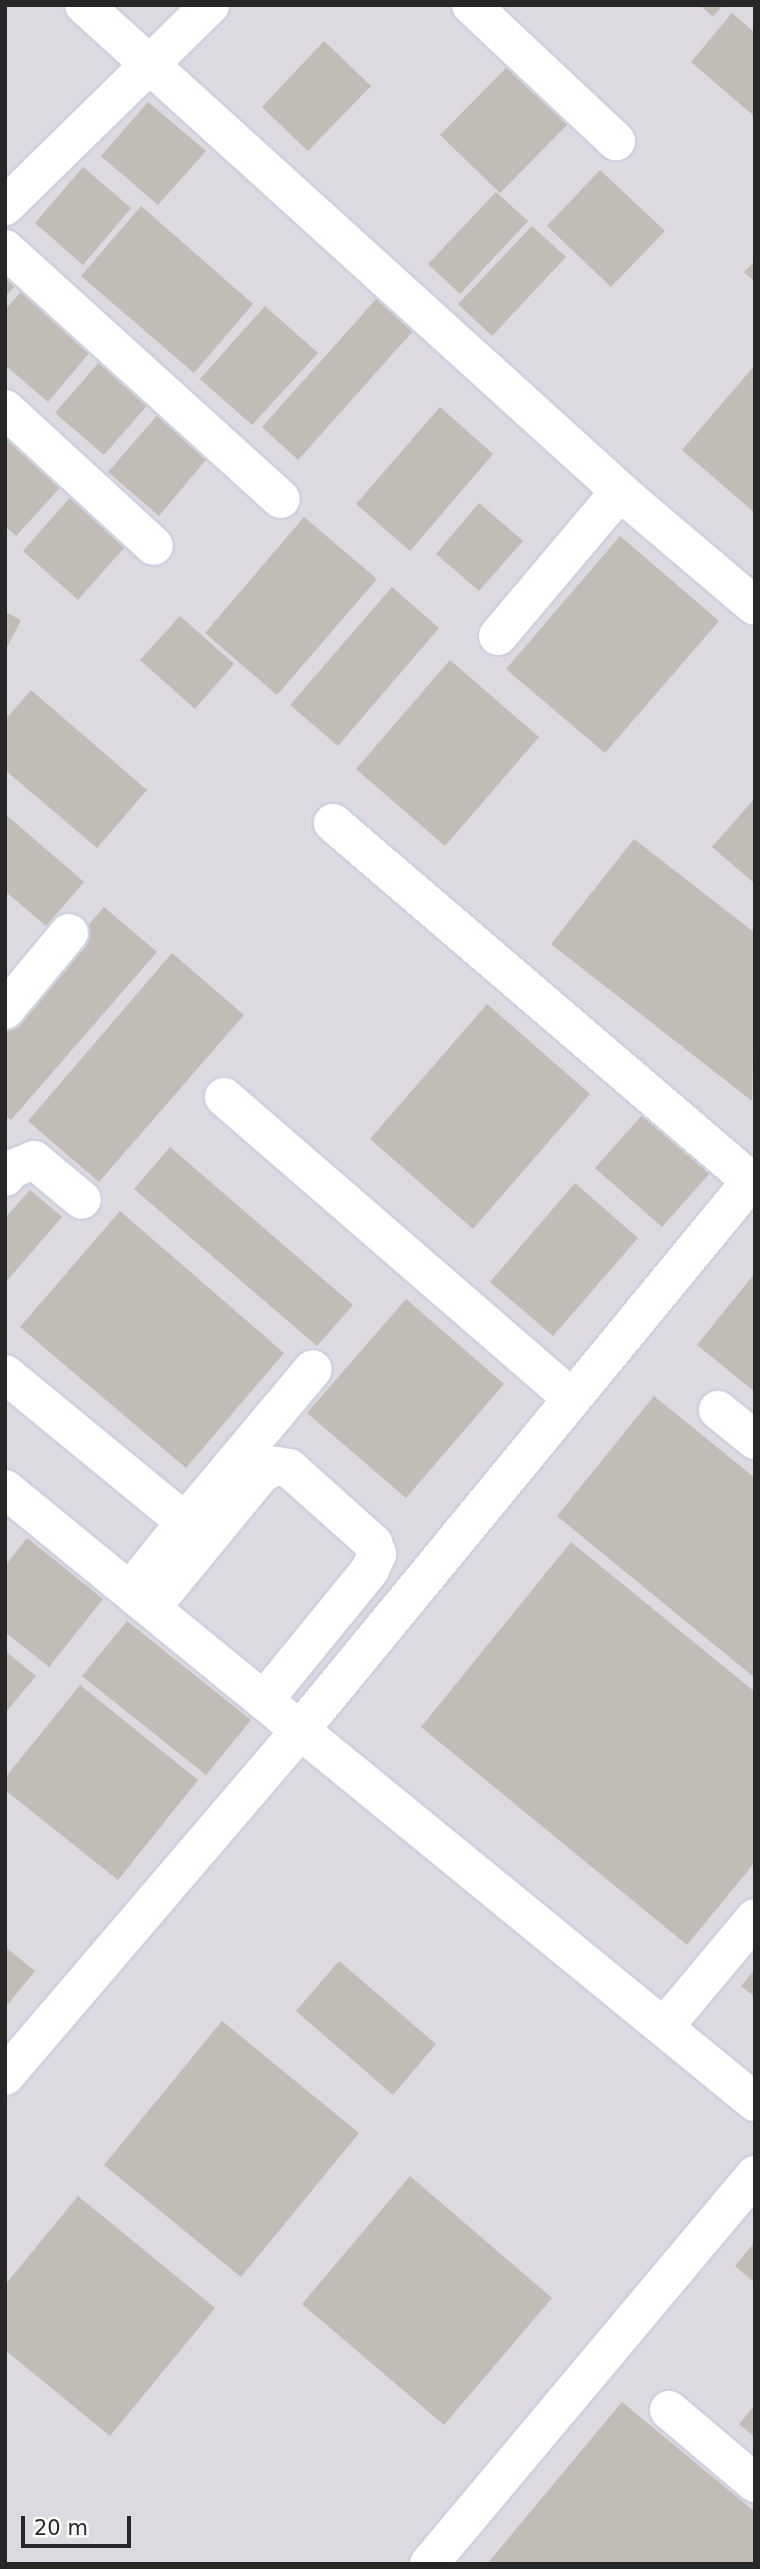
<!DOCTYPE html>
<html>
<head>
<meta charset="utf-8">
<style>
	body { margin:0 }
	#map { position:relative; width:760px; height:2569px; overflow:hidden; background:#e9e2d9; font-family:"DejaVu Sans",sans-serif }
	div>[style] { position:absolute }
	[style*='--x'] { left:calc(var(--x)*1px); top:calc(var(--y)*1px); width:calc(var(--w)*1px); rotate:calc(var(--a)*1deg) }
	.industrial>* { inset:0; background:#dcd9e1 }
	.building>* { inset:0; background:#c1bcb5 }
	.roads { filter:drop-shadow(2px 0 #ced1e0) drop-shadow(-2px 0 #ced1e0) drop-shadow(0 2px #ced1e0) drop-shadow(0 -2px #ced1e0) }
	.minor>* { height:38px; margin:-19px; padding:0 19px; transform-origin:19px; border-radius:19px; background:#fff }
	span { translate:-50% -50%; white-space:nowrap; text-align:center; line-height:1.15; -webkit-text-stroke:5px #fff; paint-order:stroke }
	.frame { position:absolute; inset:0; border:7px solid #272727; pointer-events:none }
	.scale { position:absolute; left:21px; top:2516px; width:110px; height:32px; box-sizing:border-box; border:4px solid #272727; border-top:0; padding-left:9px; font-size:21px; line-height:24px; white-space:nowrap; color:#272727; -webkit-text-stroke:5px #fff; paint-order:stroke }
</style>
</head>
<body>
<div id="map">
	<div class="industrial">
		<i style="clip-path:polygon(5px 5px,755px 5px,755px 2564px,5px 2564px)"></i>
	</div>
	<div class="building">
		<i style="clip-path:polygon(700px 5px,723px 5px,713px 17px)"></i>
		<i style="clip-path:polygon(732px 13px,755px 33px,755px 117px,691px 62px)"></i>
		<i style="clip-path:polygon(324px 41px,371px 86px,308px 151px,262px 107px)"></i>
		<i style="clip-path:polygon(510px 64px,570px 122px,500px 193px,440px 135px)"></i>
		<i style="clip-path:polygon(148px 102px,206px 151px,158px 205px,101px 156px)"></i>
		<i style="clip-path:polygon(83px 167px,131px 208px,83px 265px,35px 223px)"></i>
		<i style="clip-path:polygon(600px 170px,665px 231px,611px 287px,547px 226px)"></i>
		<i style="clip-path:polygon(496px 192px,528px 221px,460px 294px,428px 264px)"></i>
		<i style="clip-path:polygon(141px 206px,253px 304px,194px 373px,81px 276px)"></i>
		<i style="clip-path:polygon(532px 226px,566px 257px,492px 336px,458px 304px)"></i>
		<i style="clip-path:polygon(755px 261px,755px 282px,744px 272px)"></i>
		<i style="clip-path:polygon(5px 275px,16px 285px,5px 297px)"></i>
		<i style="clip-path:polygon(386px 288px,422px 321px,298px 460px,262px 427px)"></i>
		<i style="clip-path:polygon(21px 292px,90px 352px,48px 402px,5px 365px,5px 310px)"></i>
		<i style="clip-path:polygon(265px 306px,318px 353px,252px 425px,200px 379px)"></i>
		<i style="clip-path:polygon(101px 360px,150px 402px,104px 455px,55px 413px)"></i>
		<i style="clip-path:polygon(755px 365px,755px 513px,682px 450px)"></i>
		<i style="clip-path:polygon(440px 407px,493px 454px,410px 551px,356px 504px)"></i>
		<i style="clip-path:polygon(160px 412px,210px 455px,159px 516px,108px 472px)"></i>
		<i style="clip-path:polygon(5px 421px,68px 479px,16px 536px,5px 526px)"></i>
		<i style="clip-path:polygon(75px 492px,130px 541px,78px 600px,23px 551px)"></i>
		<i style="clip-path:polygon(479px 503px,523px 541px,479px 591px,436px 554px)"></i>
		<i style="clip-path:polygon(304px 517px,377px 579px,277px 695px,205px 633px)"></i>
		<i style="clip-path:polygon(620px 536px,719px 621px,605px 753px,506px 669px)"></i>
		<i style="clip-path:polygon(392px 587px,439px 628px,338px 746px,290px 705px)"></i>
		<i style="clip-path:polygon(5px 612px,21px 620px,5px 651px)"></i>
		<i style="clip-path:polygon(180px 616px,234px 664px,195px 709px,140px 660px)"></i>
		<i style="clip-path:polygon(450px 660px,539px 737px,445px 846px,356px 769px)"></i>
		<i style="clip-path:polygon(31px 690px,147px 790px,97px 848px,5px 770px,5px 720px)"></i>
		<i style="clip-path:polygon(755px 798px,755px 884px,712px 847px)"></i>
		<i style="clip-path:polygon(5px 814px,84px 882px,46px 926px,5px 891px)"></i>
		<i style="clip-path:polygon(634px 839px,755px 933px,752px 1101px,551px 944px)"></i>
		<i style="clip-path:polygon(104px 907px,157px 952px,11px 1120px,5px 1115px,5px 1022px)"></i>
		<i style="clip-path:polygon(172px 953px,244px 1015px,99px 1182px,28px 1121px)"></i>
		<i style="clip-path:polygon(487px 1004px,590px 1094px,473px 1229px,370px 1139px)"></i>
		<i style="clip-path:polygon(651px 1105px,718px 1164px,662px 1227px,595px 1168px)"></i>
		<i style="clip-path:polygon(170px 1147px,353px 1305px,317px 1346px,134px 1189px)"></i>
		<i style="clip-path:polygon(575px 1183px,638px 1238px,553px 1336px,490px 1282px)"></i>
		<i style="clip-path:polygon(30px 1190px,62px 1217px,5px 1283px,5px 1218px)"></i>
		<i style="clip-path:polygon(120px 1211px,284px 1353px,186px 1468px,20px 1327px)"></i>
		<i style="clip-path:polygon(755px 1273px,755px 1392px,697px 1345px)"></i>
		<i style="clip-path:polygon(406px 1299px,504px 1384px,406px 1498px,307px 1413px)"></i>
		<i style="clip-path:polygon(654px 1396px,755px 1478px,755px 1678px,557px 1516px)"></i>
		<i style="clip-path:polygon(27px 1538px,103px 1599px,49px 1667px,5px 1632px,5px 1566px)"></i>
		<i style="clip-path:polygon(571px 1542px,755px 1692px,755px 1862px,687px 1945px,421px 1727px)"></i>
		<i style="clip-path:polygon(127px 1621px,251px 1720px,206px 1775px,82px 1676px)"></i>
		<i style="clip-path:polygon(5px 1651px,36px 1676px,5px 1713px)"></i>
		<i style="clip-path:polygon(80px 1685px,198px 1780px,118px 1880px,5px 1790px,5px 1778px)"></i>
		<i style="clip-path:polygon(5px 1947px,35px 1971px,8px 2004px,5px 2001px)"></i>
		<i style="clip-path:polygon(339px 1961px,436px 2044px,393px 2095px,296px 2011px)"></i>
		<i style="clip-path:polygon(755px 1969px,755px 1997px,741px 1986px)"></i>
		<i style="clip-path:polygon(222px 2021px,359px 2133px,241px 2277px,104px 2165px)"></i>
		<i style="clip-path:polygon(410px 2176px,552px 2298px,444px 2425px,302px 2304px)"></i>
		<i style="clip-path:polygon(78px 2196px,215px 2308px,110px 2436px,5px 2350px,5px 2285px)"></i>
		<i style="clip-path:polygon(755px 2242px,755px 2283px,735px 2266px)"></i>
		<i style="clip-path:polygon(622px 2402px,755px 2512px,755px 2564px,487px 2564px)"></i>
		<i style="clip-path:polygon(755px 2405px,755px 2437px,739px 2424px)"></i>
	</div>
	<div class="roads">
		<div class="minor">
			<i style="--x:84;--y:5;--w:738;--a:42.2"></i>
			<i style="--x:631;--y:501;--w:162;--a:40.3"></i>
			<i style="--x:471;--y:5;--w:199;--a:43.2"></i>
			<i style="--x:5;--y:206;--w:287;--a:-44.4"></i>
			<i style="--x:5;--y:249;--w:372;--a:42.2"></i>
			<i style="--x:5;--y:409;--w:202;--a:42.6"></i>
			<i style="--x:498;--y:636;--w:189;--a:-49.9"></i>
			<i style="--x:333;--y:823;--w:550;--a:40.58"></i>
			<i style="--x:5;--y:1010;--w:100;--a:-50.3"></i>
			<i style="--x:224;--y:1097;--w:459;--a:40.9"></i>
			<i style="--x:5;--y:1177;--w:11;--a:-49"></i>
			<i style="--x:12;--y:1169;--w:24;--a:-22"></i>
			<i style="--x:34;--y:1160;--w:62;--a:39.8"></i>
			<i style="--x:5;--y:1374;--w:233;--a:39.4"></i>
			<i style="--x:185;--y:1522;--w:88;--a:128.6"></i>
			<i style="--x:718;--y:1410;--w:48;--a:39"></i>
			<i style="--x:5;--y:1489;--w:969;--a:39.26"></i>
			<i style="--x:185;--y:1522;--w:199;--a:-50.1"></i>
			<i style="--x:151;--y:1608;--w:175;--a:-50.6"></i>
			<i style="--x:262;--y:1473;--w:16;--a:-27"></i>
			<i style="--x:276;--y:1466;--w:13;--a:9"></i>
			<i style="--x:289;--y:1468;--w:113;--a:41.8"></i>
			<i style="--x:373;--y:1543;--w:12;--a:70"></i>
			<i style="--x:377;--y:1554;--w:17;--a:114"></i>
			<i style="--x:370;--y:1570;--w:168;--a:129.2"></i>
			<i style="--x:664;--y:2027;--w:142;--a:-50.1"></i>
			<i style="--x:5;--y:2076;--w:455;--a:-49.5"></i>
			<i style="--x:300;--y:1730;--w:717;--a:-50.6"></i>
			<i style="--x:669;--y:2410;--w:113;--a:40.3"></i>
			<i style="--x:429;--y:2564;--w:508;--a:-50.04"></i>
		</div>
	</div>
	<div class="frame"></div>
	<div class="scale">20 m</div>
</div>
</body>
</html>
